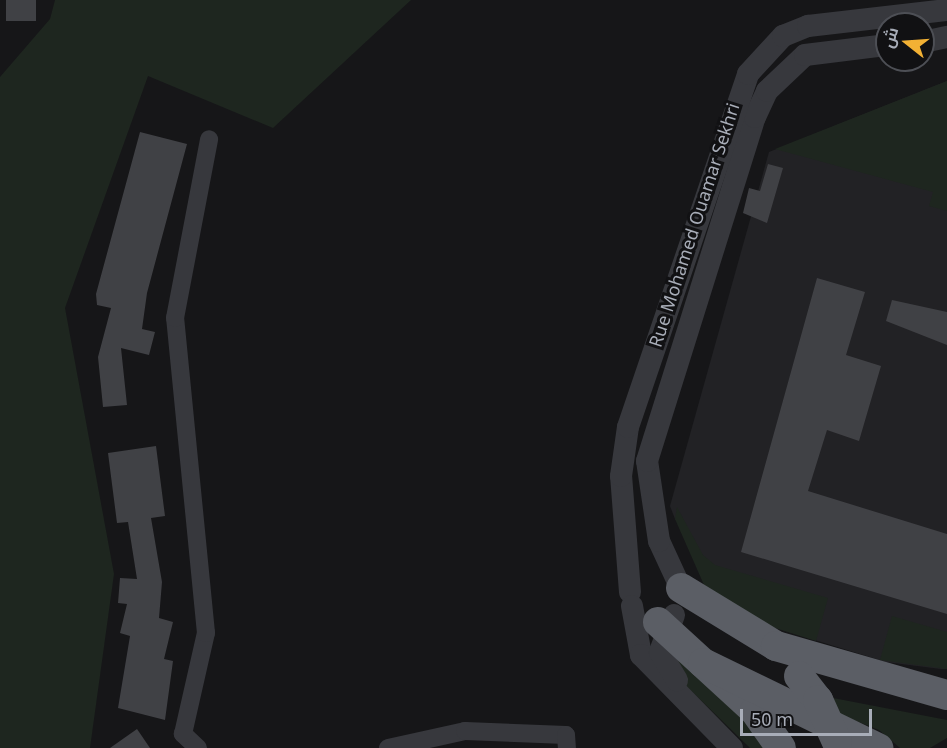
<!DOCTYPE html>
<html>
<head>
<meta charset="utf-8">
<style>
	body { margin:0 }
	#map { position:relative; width:947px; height:748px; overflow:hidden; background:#161618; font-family:"Noto Sans",Cairo,sans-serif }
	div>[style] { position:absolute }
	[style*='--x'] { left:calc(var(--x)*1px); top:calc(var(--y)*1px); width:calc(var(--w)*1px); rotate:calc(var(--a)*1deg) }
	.built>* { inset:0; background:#222225 }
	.green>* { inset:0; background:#1e261f }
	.building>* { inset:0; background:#404145 }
	.minor>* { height:18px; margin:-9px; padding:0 9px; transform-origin:9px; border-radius:9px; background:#37383d }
	.tertiary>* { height:22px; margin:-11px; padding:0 11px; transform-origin:11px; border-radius:11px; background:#37383d }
	.trunk>* { height:30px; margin:-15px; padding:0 15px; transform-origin:15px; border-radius:15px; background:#5b5e65 }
	.trunk-bridge>* { height:30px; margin:-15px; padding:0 15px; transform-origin:15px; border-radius:15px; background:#5b5e65 }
	span { translate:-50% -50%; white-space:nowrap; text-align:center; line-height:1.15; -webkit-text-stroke:6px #111113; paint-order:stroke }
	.street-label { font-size:18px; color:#a8adb8 }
	.north { position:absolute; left:875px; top:12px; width:60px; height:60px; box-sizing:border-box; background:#111113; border:2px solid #4d4f55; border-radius:50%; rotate:287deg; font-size:16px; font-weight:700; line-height:24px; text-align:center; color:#a8adb8 }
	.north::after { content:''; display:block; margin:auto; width:21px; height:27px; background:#f2b134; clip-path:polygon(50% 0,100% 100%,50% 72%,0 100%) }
	.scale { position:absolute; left:740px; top:709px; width:132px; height:27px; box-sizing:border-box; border:3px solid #a8adb8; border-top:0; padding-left:8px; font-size:18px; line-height:21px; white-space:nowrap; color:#a8adb8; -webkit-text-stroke:4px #111113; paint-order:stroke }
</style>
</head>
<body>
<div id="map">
	<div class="built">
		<i style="clip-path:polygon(947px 81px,947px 669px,941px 669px,886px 662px,753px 621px,675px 519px,670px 506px,769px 152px)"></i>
	</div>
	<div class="green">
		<i style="clip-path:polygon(55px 0,411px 0,273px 128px,148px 76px,65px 308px,114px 574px,90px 748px,0 748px,0 77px,50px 19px)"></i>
		<i style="clip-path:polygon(947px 81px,947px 211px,929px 206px,933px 192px,775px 149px)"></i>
		<i style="clip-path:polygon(677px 507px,703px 555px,715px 565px,828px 598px,816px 641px,753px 621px,704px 585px,675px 519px)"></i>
		<i style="clip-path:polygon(892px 616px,947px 632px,947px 669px,880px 660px)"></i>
		<i style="clip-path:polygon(671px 649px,736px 708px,768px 748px,750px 748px,674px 674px)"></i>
		<i style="clip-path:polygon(828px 697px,947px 720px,947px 738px,930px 748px,900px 748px,879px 730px,838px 714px)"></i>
	</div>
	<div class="building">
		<i style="clip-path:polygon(6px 0,36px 0,36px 21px,6px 21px)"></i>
		<i style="clip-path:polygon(140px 132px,187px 144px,147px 293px,142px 329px,155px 332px,149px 355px,121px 348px,127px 405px,103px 407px,98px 357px,111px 308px,97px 305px,96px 294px)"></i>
		<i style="clip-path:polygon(768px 164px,783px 168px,767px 223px,743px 213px,749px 188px,760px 191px)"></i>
		<i style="clip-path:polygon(817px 278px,865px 292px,846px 355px,881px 366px,859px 441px,827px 430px,808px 491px,947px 534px,947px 614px,741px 552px)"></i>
		<i style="clip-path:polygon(892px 300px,947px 312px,947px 345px,886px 321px)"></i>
		<i style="clip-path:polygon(156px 446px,165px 516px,151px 518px,162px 582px,159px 618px,173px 622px,164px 659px,173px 661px,165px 720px,118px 708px,130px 636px,120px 633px,127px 604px,118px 603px,120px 578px,137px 579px,128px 522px,117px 523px,108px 453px)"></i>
		<i style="clip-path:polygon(137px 729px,150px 748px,110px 748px)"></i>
	</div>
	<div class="minor">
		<i style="--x:198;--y:748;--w:21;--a:-137"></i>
		<i style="--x:183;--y:734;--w:104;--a:-77.2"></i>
		<i style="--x:206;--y:633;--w:317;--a:-95.6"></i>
		<i style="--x:175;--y:318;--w:182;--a:-79.2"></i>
		<i style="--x:388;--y:748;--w:79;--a:-12.4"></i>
		<i style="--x:465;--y:731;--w:101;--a:2.3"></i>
		<i style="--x:566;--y:735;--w:13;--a:86"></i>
	</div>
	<div class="tertiary">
		<i style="--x:923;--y:42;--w:25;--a:-12"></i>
		<i style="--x:677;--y:580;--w:43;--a:-114.8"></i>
		<i style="--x:659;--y:541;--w:81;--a:-98.5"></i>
		<i style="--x:647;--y:461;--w:361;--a:-72.6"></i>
		<i style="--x:755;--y:117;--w:29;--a:-65"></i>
		<i style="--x:767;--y:91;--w:52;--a:-43.5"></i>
		<i style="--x:805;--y:55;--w:83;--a:-7"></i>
		<i style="--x:630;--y:592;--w:116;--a:-94.4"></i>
		<i style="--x:621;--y:476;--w:49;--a:-81.9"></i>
		<i style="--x:628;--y:427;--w:373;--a:-71.2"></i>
		<i style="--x:748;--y:74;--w:52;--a:-47.4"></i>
		<i style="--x:783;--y:36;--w:27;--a:-22"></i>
		<i style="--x:808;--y:26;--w:140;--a:-6.6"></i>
		<i style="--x:632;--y:606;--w:50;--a:79.6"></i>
		<i style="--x:641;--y:655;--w:130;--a:45.6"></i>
		<i style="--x:674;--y:615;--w:40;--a:111"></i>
		<i style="--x:660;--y:652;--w:33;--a:59"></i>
	</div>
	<div class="trunk">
		<i style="--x:681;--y:588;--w:111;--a:31.4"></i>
		<i style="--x:776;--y:646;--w:178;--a:16"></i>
		<i style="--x:658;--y:622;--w:132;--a:42.5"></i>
		<i style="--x:755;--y:711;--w:45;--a:54.9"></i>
		<i style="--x:703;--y:663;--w:195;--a:25.9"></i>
	</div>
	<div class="trunk-bridge">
		<i style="--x:799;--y:676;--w:31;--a:52"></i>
		<i style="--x:818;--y:700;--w:46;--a:65.7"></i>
	</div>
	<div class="street-label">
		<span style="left:694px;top:225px;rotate:-72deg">Rue Mohamed Ouamar Sekhri</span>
	</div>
	<div class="north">ش</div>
	<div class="scale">50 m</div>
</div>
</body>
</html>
